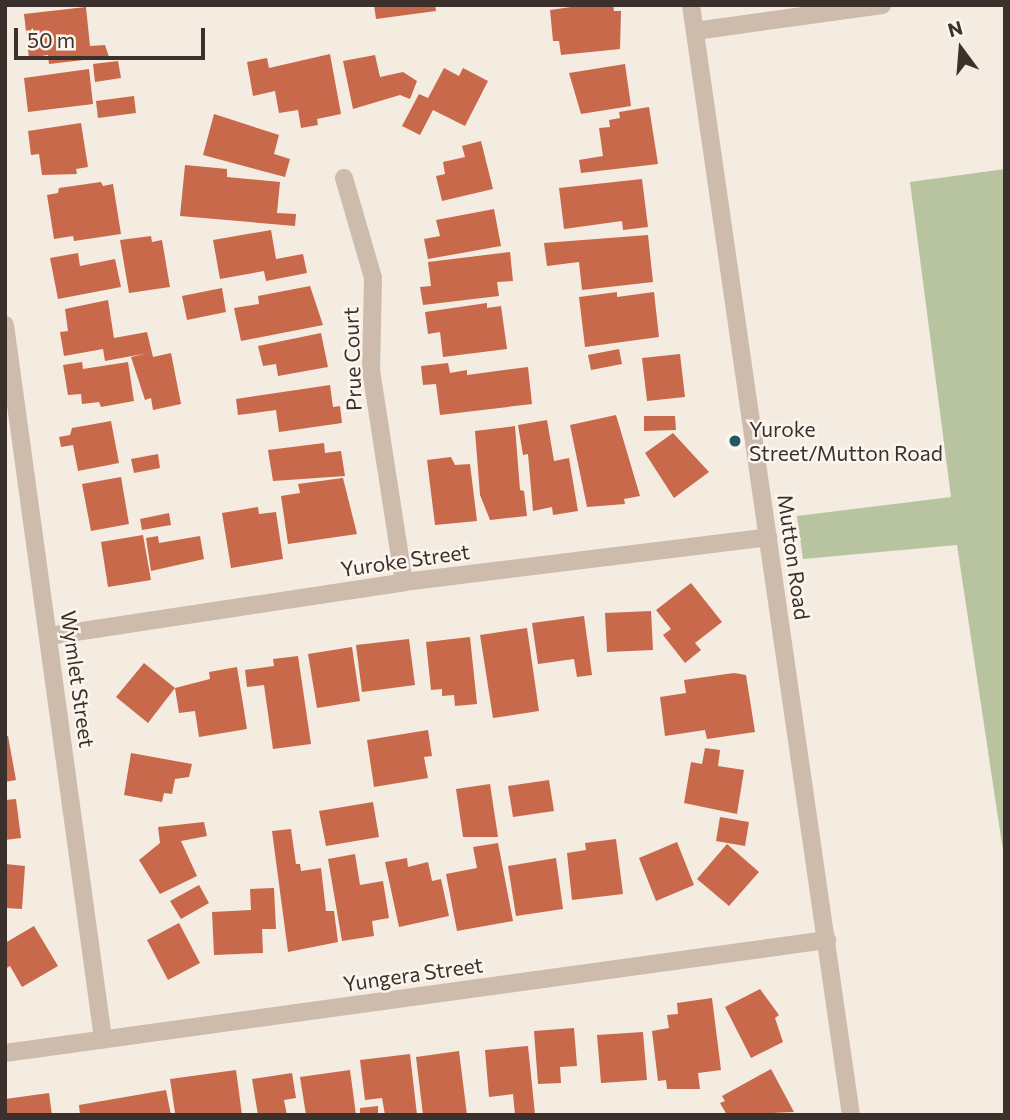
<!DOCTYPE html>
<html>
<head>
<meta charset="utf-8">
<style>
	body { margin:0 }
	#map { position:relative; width:1010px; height:1120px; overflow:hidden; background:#f4ebe1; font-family:Commissioner,sans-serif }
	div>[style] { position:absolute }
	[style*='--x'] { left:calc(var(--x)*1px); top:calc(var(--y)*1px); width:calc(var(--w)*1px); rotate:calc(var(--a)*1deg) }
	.green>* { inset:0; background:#b8c4a0 }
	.building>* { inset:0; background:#c8694b }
	.street>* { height:18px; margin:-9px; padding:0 9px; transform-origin:9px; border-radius:9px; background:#cdbbac }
	.dots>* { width:19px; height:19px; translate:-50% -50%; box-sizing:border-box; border:4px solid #fbf5ee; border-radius:50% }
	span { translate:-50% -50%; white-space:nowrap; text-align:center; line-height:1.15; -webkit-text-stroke:5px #fbf5ee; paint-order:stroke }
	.street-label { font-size:21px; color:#3b302b }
	.poi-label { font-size:21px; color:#3b302b }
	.left { translate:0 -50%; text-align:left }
	.frame { position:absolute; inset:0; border:7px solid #3b302b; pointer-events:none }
	.north { position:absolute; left:926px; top:14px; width:70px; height:70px; -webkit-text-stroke:5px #fbf5ee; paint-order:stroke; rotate:344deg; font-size:19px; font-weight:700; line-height:28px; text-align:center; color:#3b302b }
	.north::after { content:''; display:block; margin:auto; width:24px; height:32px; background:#3b302b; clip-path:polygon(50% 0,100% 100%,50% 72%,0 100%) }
	.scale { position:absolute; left:14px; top:28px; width:191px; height:32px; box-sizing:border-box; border:4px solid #3b302b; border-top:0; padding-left:9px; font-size:21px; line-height:24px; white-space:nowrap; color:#3b302b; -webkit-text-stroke:5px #fbf5ee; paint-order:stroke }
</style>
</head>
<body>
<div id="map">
	<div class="green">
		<i style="clip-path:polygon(1005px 169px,1005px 864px,957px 545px,803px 559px,797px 516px,951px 497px,910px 182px)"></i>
	</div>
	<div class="building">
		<i style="clip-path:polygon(374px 5px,435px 5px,436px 11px,376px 19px)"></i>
		<i style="clip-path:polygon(585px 5px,613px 5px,614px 11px,621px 11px,620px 49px,561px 55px,559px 41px,553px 41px,550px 10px)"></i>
		<i style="clip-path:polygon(86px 7px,90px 46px,105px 45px,109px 57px,49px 64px,48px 55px,29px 58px,24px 14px)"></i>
		<i style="clip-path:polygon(330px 54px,341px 114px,317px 119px,318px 125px,301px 128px,298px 110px,279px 113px,275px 91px,253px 96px,247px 62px,267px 58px,269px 68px)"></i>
		<i style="clip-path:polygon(375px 55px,380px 77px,403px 72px,417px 81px,410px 99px,400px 95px,353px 109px,343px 61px)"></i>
		<i style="clip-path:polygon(118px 61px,121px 78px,95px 82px,93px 64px)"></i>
		<i style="clip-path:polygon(625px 64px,631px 106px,581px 114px,569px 73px)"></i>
		<i style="clip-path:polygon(444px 68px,459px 76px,463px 68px,488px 81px,465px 126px,433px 110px,420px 135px,402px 126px,419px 94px,428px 98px)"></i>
		<i style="clip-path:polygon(89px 69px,93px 104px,28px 112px,24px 78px)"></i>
		<i style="clip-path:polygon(134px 96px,136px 113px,98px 118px,96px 101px)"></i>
		<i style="clip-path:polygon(649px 107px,658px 164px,581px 173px,579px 160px,603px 156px,599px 128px,610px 127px,609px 120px,620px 118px,619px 112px)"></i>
		<i style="clip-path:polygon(214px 114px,279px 135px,274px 154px,290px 159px,285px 177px,203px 155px)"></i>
		<i style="clip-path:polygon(81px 123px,88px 167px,76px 169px,77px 174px,42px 175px,39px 154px,31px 155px,28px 131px)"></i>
		<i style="clip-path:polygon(481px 141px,493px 189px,442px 201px,436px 176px,445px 174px,443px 162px,465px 157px,462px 146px)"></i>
		<i style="clip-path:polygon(185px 165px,227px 169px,227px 177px,280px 182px,277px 213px,296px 214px,295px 226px,180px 216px)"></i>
		<i style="clip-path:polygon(642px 179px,648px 227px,623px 230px,622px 221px,564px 229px,559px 188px)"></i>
		<i style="clip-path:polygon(101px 182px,103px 186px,113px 184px,121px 234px,74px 241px,73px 236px,54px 239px,47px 195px,58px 193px,59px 188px)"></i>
		<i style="clip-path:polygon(494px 209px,501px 246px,428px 259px,424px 239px,440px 236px,436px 220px)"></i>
		<i style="clip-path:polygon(271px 230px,276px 259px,303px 254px,307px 273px,266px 281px,264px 271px,220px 279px,213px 240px)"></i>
		<i style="clip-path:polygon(648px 235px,653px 282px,582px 290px,579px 262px,547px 266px,544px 243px)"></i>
		<i style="clip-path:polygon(151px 236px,152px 242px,162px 240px,170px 287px,129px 293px,120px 240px)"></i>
		<i style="clip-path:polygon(510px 252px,513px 281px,497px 282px,499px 296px,423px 305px,420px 287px,431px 286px,428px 262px)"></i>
		<i style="clip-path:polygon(78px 253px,80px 266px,115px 259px,121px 287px,58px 299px,50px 258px)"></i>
		<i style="clip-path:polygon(310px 286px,323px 325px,241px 341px,234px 308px,259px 304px,258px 296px)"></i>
		<i style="clip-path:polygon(222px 288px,226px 312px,187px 320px,182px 296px)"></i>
		<i style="clip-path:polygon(617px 292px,617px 297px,654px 292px,659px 337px,585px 347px,579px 297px)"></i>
		<i style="clip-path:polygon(108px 300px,114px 338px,147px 332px,153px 357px,171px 353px,181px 404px,153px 410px,151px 398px,145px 400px,131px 357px,148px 353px,105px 361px,103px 349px,64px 356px,60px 332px,68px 331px,65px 309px)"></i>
		<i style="clip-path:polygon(487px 303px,487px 308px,501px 306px,507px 349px,443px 357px,440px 332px,428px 334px,425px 312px)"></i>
		<i style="clip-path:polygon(321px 333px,328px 367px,278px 376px,276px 364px,263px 366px,258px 346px)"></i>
		<i style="clip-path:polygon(619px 349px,622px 364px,591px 370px,588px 355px)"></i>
		<i style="clip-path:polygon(680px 354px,685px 397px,647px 401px,642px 358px)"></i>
		<i style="clip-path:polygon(82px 362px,83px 369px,128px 362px,134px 401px,101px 407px,99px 402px,82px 404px,81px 394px,68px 395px,63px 365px)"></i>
		<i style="clip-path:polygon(448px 363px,450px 373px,467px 370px,467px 375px,528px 367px,532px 404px,440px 415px,436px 384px,423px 385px,421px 366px)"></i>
		<i style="clip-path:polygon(330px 385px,333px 407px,340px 406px,342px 423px,279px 432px,276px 410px,238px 415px,236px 399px)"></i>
		<i style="clip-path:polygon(616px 415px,640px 496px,624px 499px,625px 504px,587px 507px,570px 425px)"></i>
		<i style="clip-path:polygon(644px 416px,675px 416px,676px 430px,644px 431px)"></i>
		<i style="clip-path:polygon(547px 420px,554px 461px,569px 458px,578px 511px,553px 515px,552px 507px,533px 511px,528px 454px,523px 455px,518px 425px)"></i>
		<i style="clip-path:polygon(111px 421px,119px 463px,78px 471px,73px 445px,61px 447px,59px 437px,70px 435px,72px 428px)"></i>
		<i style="clip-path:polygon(515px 426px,520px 490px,524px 491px,527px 516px,490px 520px,480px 495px,475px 431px)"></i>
		<i style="clip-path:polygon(673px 433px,709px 472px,674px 498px,645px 453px)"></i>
		<i style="clip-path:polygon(324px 443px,325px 453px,341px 451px,345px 476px,273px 481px,268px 450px)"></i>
		<i style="clip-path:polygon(158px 454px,160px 468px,134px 473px,131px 459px)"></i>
		<i style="clip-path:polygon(451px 457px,455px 465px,470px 464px,477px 521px,435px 525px,427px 460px)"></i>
		<i style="clip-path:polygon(121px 477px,129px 524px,91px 531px,82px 484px)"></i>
		<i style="clip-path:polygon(343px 478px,357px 534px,288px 544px,281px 496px,300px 493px,298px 484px)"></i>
		<i style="clip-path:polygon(258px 507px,259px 514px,276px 512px,283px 559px,231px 568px,222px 513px)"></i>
		<i style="clip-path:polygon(169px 513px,171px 525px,142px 530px,140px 519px)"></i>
		<i style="clip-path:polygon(143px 535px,151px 580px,108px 587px,101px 542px)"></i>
		<i style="clip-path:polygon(158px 536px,159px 543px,200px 536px,204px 559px,151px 571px,146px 538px)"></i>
		<i style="clip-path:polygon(691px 583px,722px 622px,695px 643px,701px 650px,685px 663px,663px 635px,671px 629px,656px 610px)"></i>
		<i style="clip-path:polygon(651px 611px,653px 650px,607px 652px,605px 613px)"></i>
		<i style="clip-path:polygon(584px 616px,592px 675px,577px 677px,574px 659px,538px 664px,532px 623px)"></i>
		<i style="clip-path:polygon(527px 628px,539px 711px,493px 718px,480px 635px)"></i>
		<i style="clip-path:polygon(470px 637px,477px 704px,455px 706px,454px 695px,442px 696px,442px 689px,431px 690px,426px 642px)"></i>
		<i style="clip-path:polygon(409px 639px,415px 685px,362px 692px,356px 645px)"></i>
		<i style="clip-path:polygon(352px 647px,360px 701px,317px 708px,308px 654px)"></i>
		<i style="clip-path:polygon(298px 656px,311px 744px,273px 749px,264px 685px,247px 687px,245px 670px,274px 666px,273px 659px)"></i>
		<i style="clip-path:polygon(144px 663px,175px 688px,210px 679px,209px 672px,237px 667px,247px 729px,199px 737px,195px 711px,179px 713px,175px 688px,148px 723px,116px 697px)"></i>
		<i style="clip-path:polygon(734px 673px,746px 675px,755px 732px,707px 739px,705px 730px,665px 736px,660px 697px,686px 693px,684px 680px)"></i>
		<i style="clip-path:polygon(428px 730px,432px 756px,424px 757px,428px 778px,374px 787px,367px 740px)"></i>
		<i style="clip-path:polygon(8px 736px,16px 780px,5px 782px,5px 737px)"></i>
		<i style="clip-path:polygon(705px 748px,720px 750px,718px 766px,744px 770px,737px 814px,684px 803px,691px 762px,702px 764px)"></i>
		<i style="clip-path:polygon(131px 753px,192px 764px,189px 777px,175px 779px,172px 794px,164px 793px,162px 802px,124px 795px)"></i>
		<i style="clip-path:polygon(549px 780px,554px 811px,513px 817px,508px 786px)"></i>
		<i style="clip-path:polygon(490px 784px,498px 837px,463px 837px,456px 789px)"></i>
		<i style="clip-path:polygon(16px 799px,21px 838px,5px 840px,5px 800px)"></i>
		<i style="clip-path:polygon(373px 802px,379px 837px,326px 846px,319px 811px)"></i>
		<i style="clip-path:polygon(720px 817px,749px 822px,745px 846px,716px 841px)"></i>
		<i style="clip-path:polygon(204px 822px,207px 836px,181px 841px,197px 876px,160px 894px,139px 860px,160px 843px,158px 827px)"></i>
		<i style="clip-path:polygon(291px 829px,296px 864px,300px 864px,301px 871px,321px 868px,326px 911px,334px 911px,338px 942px,288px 952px,272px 831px)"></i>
		<i style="clip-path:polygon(616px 839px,623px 894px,572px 900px,567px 853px,586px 850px,585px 843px)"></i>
		<i style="clip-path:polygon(677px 842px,694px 885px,656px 901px,639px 858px)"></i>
		<i style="clip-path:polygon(498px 843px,513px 921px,457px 931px,446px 874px,477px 868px,473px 847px)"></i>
		<i style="clip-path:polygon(727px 844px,759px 872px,729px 906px,697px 879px)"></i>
		<i style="clip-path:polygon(355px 854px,360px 885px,383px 881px,389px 918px,372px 921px,374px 936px,342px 941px,328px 859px)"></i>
		<i style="clip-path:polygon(407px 858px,408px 867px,428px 862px,432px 881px,441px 879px,449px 916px,399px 927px,385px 862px)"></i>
		<i style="clip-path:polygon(556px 858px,563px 909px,516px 916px,508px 866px)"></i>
		<i style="clip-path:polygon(5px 864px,25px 866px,22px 909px,5px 908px)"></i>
		<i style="clip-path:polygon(199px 885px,209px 903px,181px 919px,170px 901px)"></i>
		<i style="clip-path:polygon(274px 888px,276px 929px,262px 929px,263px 953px,214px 955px,212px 912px,251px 910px,250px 889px)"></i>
		<i style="clip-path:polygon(179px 923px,200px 963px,168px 980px,147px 940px)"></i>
		<i style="clip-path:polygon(34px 926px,58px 966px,22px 987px,10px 966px,5px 969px,5px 943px)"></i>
		<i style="clip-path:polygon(760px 989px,779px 1015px,775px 1018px,783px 1042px,751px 1058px,725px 1007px)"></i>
		<i style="clip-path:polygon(712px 998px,721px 1070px,698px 1073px,700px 1089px,667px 1089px,666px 1080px,658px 1081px,652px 1031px,669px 1028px,667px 1015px,678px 1014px,677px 1003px)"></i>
		<i style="clip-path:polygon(574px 1028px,577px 1066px,560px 1067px,561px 1083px,538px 1084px,534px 1031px)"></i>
		<i style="clip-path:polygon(643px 1032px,647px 1080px,601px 1083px,597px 1035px)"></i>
		<i style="clip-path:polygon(528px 1046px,535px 1114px,515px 1115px,513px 1094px,489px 1097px,485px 1050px)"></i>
		<i style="clip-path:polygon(459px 1051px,467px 1115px,423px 1115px,416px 1057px)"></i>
		<i style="clip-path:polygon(410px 1054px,417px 1115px,385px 1115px,382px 1098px,365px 1100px,360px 1060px)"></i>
		<i style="clip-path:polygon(771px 1069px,794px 1112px,727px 1115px,720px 1103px,725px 1101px,722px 1096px)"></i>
		<i style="clip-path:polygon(236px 1070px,242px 1115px,175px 1113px,170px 1079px)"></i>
		<i style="clip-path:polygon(350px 1070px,356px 1115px,306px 1115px,300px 1077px)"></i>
		<i style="clip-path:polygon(292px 1073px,296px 1098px,284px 1100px,287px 1115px,258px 1115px,252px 1079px)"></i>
		<i style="clip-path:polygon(166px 1090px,171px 1115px,80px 1115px,79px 1105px)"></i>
		<i style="clip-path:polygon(49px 1093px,52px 1115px,5px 1115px,5px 1099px)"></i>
		<i style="clip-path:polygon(378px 1106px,378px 1115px,360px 1115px,360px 1108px)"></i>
	</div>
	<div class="street">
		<i style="--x:691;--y:5;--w:1121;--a:81.8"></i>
		<i style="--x:695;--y:31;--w:189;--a:-7.9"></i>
		<i style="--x:344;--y:178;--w:104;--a:73.8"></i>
		<i style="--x:373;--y:278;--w:92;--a:91.2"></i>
		<i style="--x:371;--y:370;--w:215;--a:81.2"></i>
		<i style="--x:5;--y:325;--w:721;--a:82.18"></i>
		<i style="--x:49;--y:636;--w:359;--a:-8.6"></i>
		<i style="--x:404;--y:582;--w:367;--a:-7"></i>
		<i style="--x:5;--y:1053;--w:830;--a:-7.83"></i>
	</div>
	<div class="dots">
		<i style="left:735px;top:441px;background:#1f5a5e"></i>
	</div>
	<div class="street-label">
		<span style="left:352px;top:359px;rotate:-92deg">Prue Court</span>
		<span style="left:794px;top:557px;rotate:82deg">Mutton Road</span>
		<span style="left:405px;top:560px;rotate:-8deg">Yuroke Street</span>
		<span style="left:78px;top:679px;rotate:82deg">Wymlet Street</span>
		<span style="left:413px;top:974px;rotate:-8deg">Yungera Street</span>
	</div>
	<div class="poi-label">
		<span class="left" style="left:749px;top:441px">Yuroke<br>Street/Mutton Road</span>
	</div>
	<div class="frame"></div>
	<div class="north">N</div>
	<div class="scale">50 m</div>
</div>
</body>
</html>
